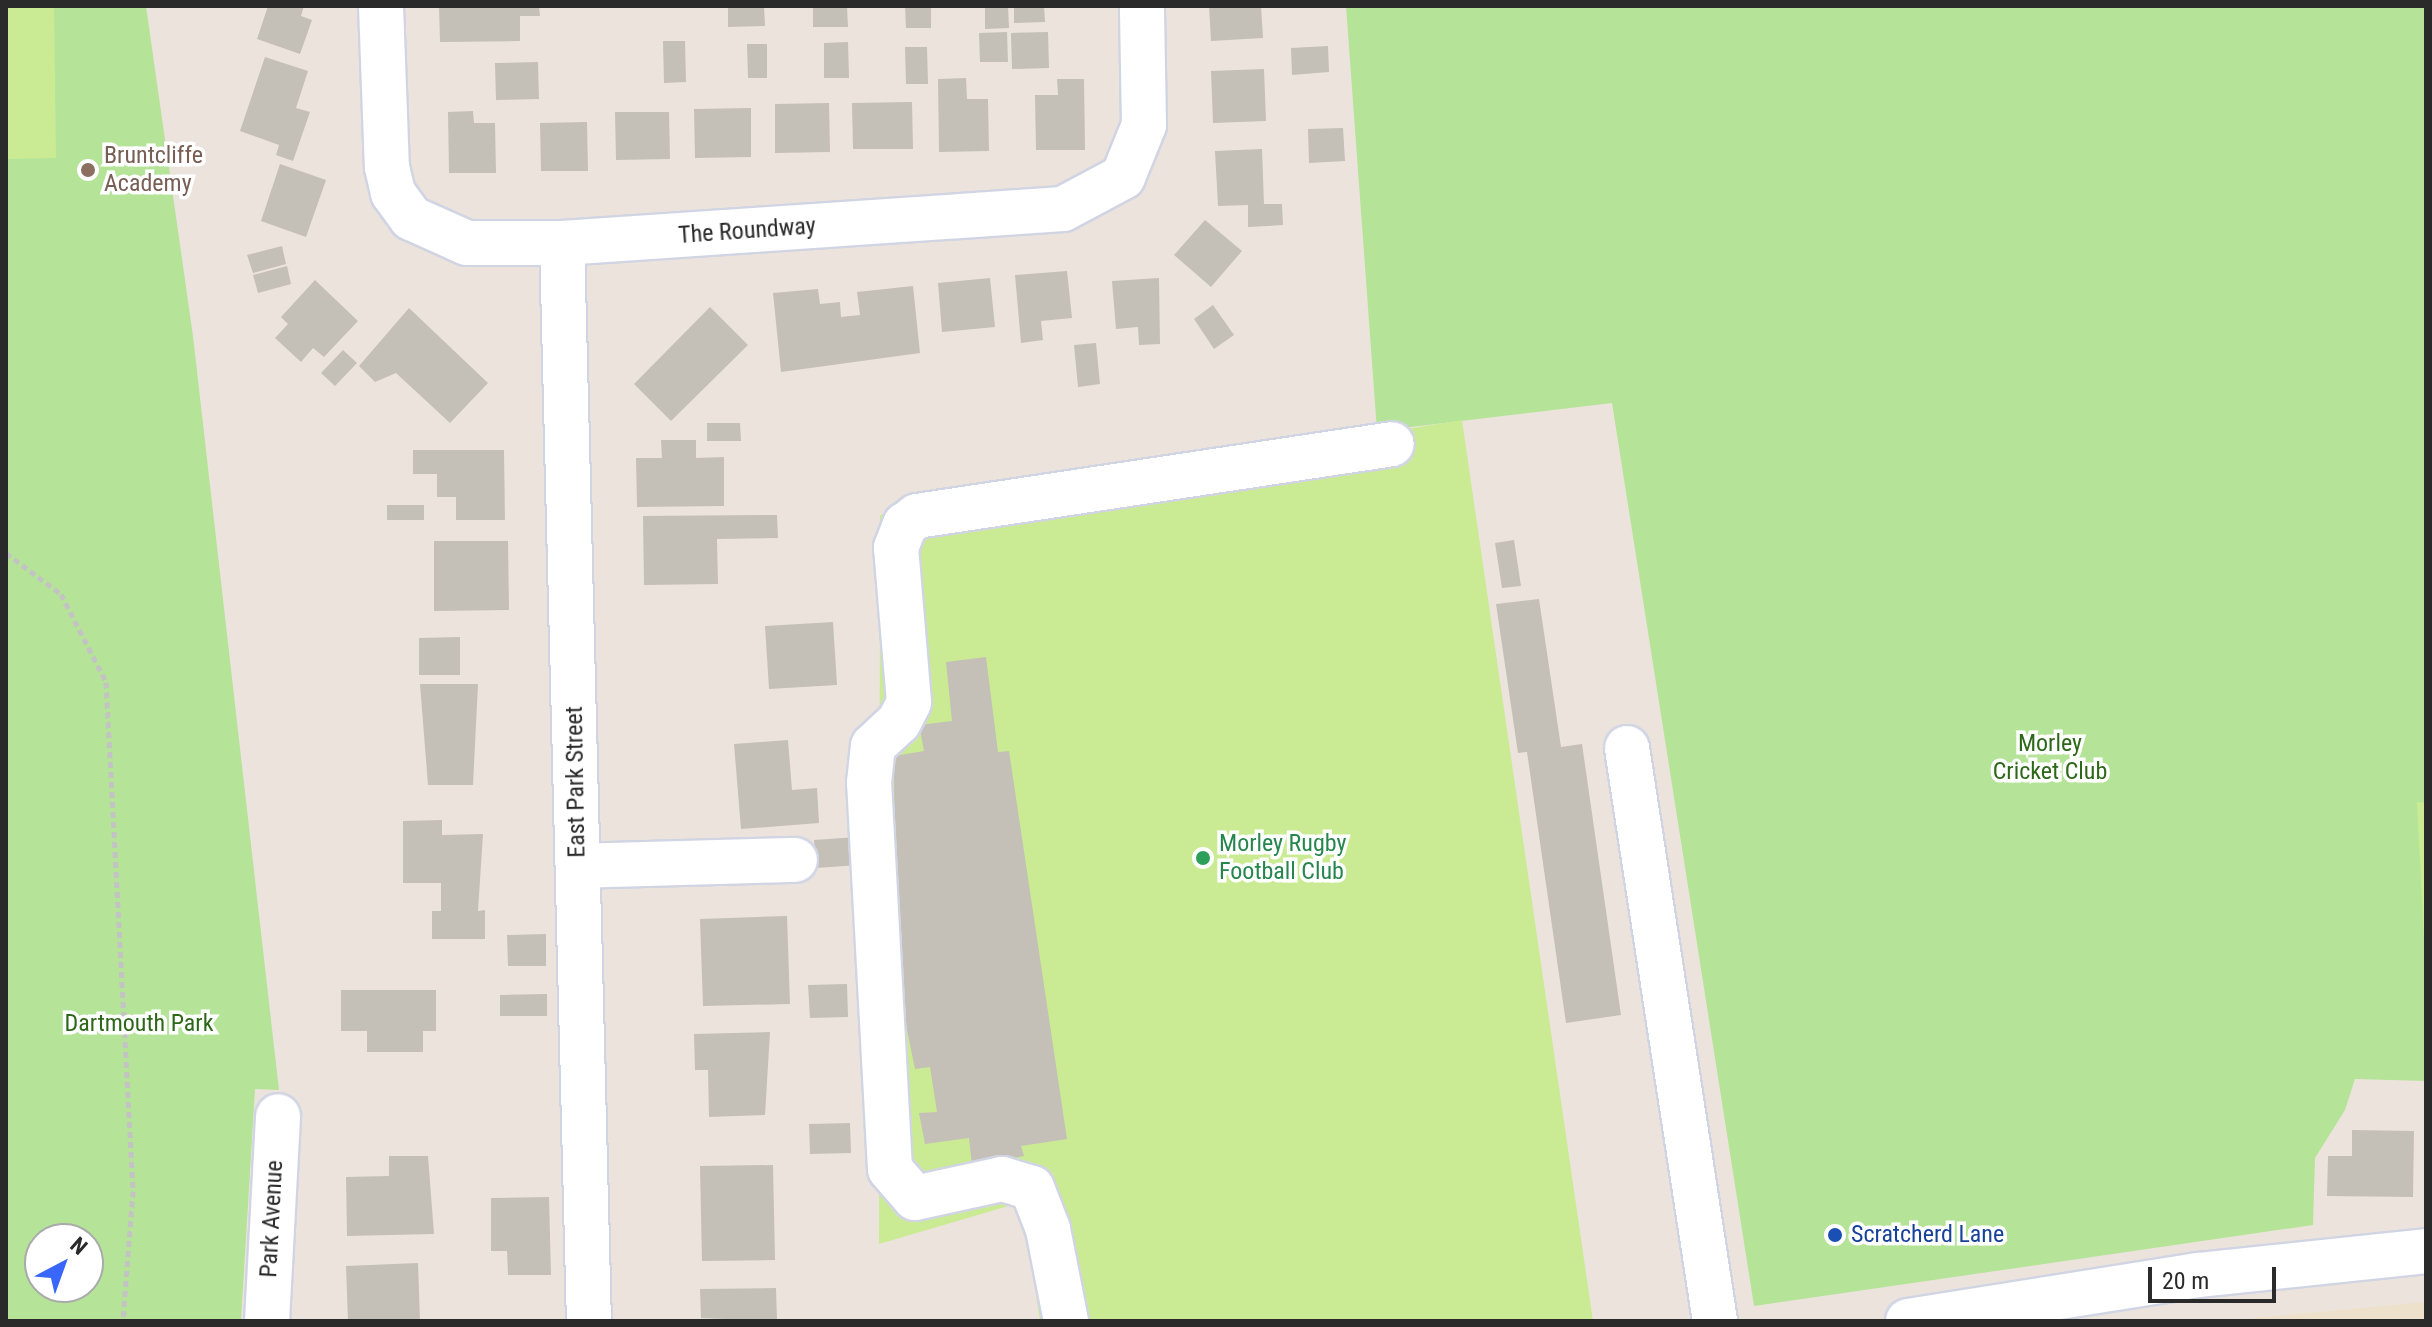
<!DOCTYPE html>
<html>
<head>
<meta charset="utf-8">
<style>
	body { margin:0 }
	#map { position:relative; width:2432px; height:1327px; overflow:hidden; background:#ece4dc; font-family:"Roboto Condensed",sans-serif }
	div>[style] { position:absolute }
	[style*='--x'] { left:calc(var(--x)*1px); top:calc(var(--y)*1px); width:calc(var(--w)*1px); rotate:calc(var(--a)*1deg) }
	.education>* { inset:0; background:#eee1cb }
	.green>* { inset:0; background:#b5e398 }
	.pitch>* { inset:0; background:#caeb93 }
	.building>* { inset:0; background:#c4bfb7 }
	.path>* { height:5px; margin-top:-2.5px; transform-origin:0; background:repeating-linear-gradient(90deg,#c3c3c3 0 6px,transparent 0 10px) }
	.roads { filter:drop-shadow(2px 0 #d1d5e3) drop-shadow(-2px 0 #d1d5e3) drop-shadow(0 2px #d1d5e3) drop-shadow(0 -2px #d1d5e3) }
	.minor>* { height:44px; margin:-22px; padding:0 22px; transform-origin:22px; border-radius:22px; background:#fff }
	.dots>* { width:22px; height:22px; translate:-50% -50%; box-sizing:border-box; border:4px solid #fff; border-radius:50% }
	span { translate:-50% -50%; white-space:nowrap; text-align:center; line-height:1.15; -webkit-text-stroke:7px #fff; paint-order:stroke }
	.education-label { font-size:24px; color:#785e54 }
	.left { translate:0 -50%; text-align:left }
	.street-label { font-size:24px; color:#2a2a2a }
	.park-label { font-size:24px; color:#2d6819 }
	.leisure-label { font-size:24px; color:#27864d }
	.transit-label { font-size:24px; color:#164399 }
	.frame { position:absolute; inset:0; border:8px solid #2a2a2a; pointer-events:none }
	.north { position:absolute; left:24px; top:1223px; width:80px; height:80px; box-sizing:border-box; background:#fff; border:2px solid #aaa; border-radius:50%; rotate:41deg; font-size:22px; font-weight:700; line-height:32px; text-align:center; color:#2a2a2a }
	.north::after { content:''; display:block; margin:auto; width:28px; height:36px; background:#3a67fb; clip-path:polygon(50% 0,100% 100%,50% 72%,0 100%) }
	.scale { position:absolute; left:2148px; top:1267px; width:128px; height:36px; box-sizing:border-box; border:4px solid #2a2a2a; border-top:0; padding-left:10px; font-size:24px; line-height:28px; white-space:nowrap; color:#2a2a2a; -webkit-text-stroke:6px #fff; paint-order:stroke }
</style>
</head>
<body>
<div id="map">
	<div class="education">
		<i style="clip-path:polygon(2426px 1302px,2426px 1321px,2222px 1321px)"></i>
	</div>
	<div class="green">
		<i style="clip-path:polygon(evenodd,6px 6px,146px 6px,193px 336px,279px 1090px,255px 1089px,241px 1321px,6px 1321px,6px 6px,40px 1239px,88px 1239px,88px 1287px,40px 1287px,40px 1239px)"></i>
		<i style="clip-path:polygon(1346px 6px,2426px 6px,2426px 1081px,2355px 1079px,2345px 1110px,2315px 1158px,2313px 1225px,1754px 1306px,1612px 403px,1377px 431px)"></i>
	</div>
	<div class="pitch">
		<i style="clip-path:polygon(6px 6px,54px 6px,56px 158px,6px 159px)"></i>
		<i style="clip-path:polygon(1462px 420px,1593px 1321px,1040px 1321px,1022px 1202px,879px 1244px,880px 515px)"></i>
		<i style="clip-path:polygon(2417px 802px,2426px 803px,2426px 980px)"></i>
	</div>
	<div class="building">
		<i style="clip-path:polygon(268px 6px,304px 6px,301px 16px,312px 20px,300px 54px,257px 39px)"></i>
		<i style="clip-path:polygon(439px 6px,539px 6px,540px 16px,520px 16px,520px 41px,440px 42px)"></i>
		<i style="clip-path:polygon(728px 6px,764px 6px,765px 26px,728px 27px)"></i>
		<i style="clip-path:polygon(813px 6px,847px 6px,848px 27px,813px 27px)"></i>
		<i style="clip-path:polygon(905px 6px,931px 6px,931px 28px,906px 28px)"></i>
		<i style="clip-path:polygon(985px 6px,1008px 6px,1009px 28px,985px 29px)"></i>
		<i style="clip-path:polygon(1014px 6px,1044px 6px,1045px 22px,1014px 23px)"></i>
		<i style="clip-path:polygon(1209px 6px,1261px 6px,1263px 38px,1211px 41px)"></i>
		<i style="clip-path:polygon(1007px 32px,1008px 62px,980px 62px,979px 33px)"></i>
		<i style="clip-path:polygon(1048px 32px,1049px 68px,1012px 69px,1011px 33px)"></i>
		<i style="clip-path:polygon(663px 41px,685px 41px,686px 82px,664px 83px)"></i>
		<i style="clip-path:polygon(848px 42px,849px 78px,824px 78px,824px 43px)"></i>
		<i style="clip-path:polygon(747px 44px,767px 44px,767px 78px,748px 78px)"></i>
		<i style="clip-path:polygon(1328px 46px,1329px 72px,1292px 75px,1291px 48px)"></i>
		<i style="clip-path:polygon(905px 47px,927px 47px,928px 84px,906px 84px)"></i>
		<i style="clip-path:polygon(265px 57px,308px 71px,296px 108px,310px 112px,293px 161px,276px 155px,279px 145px,240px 131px)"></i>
		<i style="clip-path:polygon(538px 62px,539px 99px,496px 100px,495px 63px)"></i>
		<i style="clip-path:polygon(1264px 69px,1266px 121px,1213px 123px,1211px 71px)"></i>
		<i style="clip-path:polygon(966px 78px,967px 99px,988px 99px,989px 151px,939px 152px,938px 79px)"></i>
		<i style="clip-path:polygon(1057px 79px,1084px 79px,1085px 150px,1036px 150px,1035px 95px,1058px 95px)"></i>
		<i style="clip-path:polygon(912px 102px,913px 149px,853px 149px,852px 103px)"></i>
		<i style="clip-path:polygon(829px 103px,830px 152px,775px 153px,775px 104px)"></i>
		<i style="clip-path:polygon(751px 108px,751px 157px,695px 158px,694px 109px)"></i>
		<i style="clip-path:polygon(473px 111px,474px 123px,495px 123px,496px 173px,449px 173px,448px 112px)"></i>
		<i style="clip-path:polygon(615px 112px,669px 112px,670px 159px,616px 160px)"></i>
		<i style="clip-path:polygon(587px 122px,588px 171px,541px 171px,540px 123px)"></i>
		<i style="clip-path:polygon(1343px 128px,1345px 161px,1309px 163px,1308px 129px)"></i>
		<i style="clip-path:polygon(1262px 149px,1264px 204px,1282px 204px,1283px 225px,1248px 227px,1248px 205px,1218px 206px,1215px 151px)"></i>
		<i style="clip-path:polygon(280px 164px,326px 180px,306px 237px,261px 221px)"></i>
		<i style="clip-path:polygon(1205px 220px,1242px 251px,1211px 287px,1174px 255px)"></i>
		<i style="clip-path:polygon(282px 246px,286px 264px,253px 273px,247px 255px)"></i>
		<i style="clip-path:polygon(287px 266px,291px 284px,258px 293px,253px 275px)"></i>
		<i style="clip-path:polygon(1067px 271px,1072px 318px,1041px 321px,1043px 340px,1021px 343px,1015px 275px)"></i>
		<i style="clip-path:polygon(990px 278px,995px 327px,942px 332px,938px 283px)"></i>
		<i style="clip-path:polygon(1159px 278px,1160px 344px,1139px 345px,1138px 327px,1116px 329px,1112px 281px)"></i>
		<i style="clip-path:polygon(315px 280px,358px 321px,324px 357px,313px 348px,301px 362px,275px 338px,288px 324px,281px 317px)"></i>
		<i style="clip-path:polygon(913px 286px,920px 353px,781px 372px,773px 293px,818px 289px,820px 304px,840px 302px,841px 317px,860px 315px,857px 292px)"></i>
		<i style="clip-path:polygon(1213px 305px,1234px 335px,1214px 349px,1194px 319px)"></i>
		<i style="clip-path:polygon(710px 307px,748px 345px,671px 421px,634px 384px)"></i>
		<i style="clip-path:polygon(409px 308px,488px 383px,450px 423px,396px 373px,375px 382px,359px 366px)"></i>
		<i style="clip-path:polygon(1096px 343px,1100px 384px,1078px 387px,1074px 345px)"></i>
		<i style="clip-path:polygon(343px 350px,357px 363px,335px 386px,321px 373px)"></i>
		<i style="clip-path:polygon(707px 423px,740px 423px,741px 441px,707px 441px)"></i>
		<i style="clip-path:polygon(661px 440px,696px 440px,696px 458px,724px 457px,724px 506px,637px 507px,636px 458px,662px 458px)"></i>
		<i style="clip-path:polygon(413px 450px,504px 450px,505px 520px,456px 520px,456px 497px,437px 497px,437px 474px,413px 474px)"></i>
		<i style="clip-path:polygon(387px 505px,424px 505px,424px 520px,387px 520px)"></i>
		<i style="clip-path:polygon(777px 515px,778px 538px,717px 539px,718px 584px,644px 585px,643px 516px)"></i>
		<i style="clip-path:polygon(1514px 540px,1521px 586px,1502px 588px,1495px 543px)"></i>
		<i style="clip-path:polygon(434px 541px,508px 541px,509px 610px,434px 611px)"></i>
		<i style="clip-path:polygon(1539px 599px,1561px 747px,1582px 744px,1621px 1015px,1566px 1023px,1527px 752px,1518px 753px,1496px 604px)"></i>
		<i style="clip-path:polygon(833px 622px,837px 685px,769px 689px,765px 626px)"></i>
		<i style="clip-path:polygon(460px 637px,460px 675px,419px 675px,419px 638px)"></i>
		<i style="clip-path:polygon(986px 657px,998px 752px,1009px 751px,1067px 1139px,1021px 1146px,1024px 1156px,972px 1165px,969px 1138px,925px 1144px,919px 1113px,937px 1112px,930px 1067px,915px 1069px,895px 971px,894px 756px,924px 751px,919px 725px,952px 721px,946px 662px)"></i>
		<i style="clip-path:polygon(420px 684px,478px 684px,473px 785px,428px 785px)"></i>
		<i style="clip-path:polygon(788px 740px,792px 790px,817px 788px,819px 823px,741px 829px,734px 744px)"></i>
		<i style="clip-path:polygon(442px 820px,442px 835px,483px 834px,478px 911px,485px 910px,485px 939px,432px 939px,432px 911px,441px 911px,441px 883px,403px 883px,403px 821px)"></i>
		<i style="clip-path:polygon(857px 837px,859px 865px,816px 868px,814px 840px)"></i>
		<i style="clip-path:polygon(787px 916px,790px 1004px,703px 1006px,700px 919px)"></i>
		<i style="clip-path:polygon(546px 934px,546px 966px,508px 966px,507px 935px)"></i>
		<i style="clip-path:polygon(847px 984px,848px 1017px,810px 1018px,808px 985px)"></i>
		<i style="clip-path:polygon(341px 990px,436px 990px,436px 1031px,423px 1031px,423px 1052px,367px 1052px,367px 1031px,341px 1031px)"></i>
		<i style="clip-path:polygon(547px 994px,547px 1016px,500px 1016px,500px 995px)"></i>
		<i style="clip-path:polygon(770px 1032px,765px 1115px,709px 1117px,708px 1070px,695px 1070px,694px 1034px)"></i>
		<i style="clip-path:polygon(850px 1123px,851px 1153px,810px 1154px,809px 1124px)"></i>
		<i style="clip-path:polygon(2352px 1130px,2414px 1131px,2413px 1197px,2327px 1196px,2328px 1156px,2352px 1156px)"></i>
		<i style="clip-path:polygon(389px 1156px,428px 1156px,434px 1234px,347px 1236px,346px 1177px,389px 1176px)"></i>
		<i style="clip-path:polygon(773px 1165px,775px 1260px,702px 1261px,700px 1166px)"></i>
		<i style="clip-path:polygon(549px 1197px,551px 1275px,508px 1275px,507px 1251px,491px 1251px,491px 1198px)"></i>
		<i style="clip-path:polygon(418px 1263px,420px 1321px,348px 1321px,346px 1266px)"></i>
		<i style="clip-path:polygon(776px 1288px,777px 1321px,701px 1318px,700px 1289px)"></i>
	</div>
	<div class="path">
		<i style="--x:6;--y:553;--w:69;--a:36.7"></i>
		<i style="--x:61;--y:594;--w:99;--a:62.9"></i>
		<i style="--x:106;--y:682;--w:510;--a:86.96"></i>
		<i style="--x:133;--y:1191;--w:130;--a:94.4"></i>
	</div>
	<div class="roads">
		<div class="minor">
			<i style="--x:381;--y:6;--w:161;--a:87.9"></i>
			<i style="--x:387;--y:167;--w:27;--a:77"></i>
			<i style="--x:393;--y:193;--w:31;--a:54"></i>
			<i style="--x:411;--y:218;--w:61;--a:24.1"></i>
			<i style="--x:467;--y:243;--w:95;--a:0"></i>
			<i style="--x:562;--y:243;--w:502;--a:-3.88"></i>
			<i style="--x:1063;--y:209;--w:68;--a:-28.1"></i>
			<i style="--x:1123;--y:177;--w:56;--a:-68"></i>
			<i style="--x:1144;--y:125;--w:119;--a:-91"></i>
			<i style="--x:562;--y:243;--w:1078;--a:88.57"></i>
			<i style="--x:1627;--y:748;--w:580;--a:81.27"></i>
			<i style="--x:578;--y:866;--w:217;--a:-1.6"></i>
			<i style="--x:267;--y:1321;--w:205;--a:-86.9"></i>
			<i style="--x:1066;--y:1321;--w:94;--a:-101.1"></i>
			<i style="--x:1048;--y:1229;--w:44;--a:-111.3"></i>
			<i style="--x:1032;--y:1188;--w:31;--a:-163"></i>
			<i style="--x:1002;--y:1179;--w:89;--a:167.7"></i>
			<i style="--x:915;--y:1198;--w:38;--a:-131"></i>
			<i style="--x:890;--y:1169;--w:387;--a:-93.1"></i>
			<i style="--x:869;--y:783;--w:37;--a:-84"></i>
			<i style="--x:873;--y:746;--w:35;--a:-43"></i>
			<i style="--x:899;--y:722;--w:22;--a:-63"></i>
			<i style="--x:909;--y:702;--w:155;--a:-94.8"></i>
			<i style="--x:896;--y:548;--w:25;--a:-69"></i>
			<i style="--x:905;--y:525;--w:15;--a:-37"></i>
			<i style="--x:917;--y:516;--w:480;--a:-8.6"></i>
			<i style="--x:1908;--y:1321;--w:294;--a:-9"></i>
			<i style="--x:2198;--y:1275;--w:229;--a:-6"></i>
		</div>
	</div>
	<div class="dots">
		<i style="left:88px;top:170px;background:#8d6e63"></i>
		<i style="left:1203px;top:858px;background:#2e9e5b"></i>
		<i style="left:1835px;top:1235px;background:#1a4fb4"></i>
	</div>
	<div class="education-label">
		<span class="left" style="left:104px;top:170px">Bruntcliffe<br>Academy</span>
	</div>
	<div class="street-label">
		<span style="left:747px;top:231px;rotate:-4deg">The Roundway</span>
		<span style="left:576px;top:782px;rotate:-91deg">East Park Street</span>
		<span style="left:272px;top:1219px;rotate:-87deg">Park Avenue</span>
	</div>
	<div class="park-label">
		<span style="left:2050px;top:758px">Morley<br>Cricket Club</span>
		<span style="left:139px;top:1024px">Dartmouth Park</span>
	</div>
	<div class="leisure-label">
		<span class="left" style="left:1219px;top:858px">Morley Rugby<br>Football Club</span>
	</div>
	<div class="transit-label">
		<span class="left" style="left:1851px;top:1235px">Scratcherd Lane</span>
	</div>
	<div class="frame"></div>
	<div class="north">N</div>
	<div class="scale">20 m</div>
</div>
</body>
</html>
